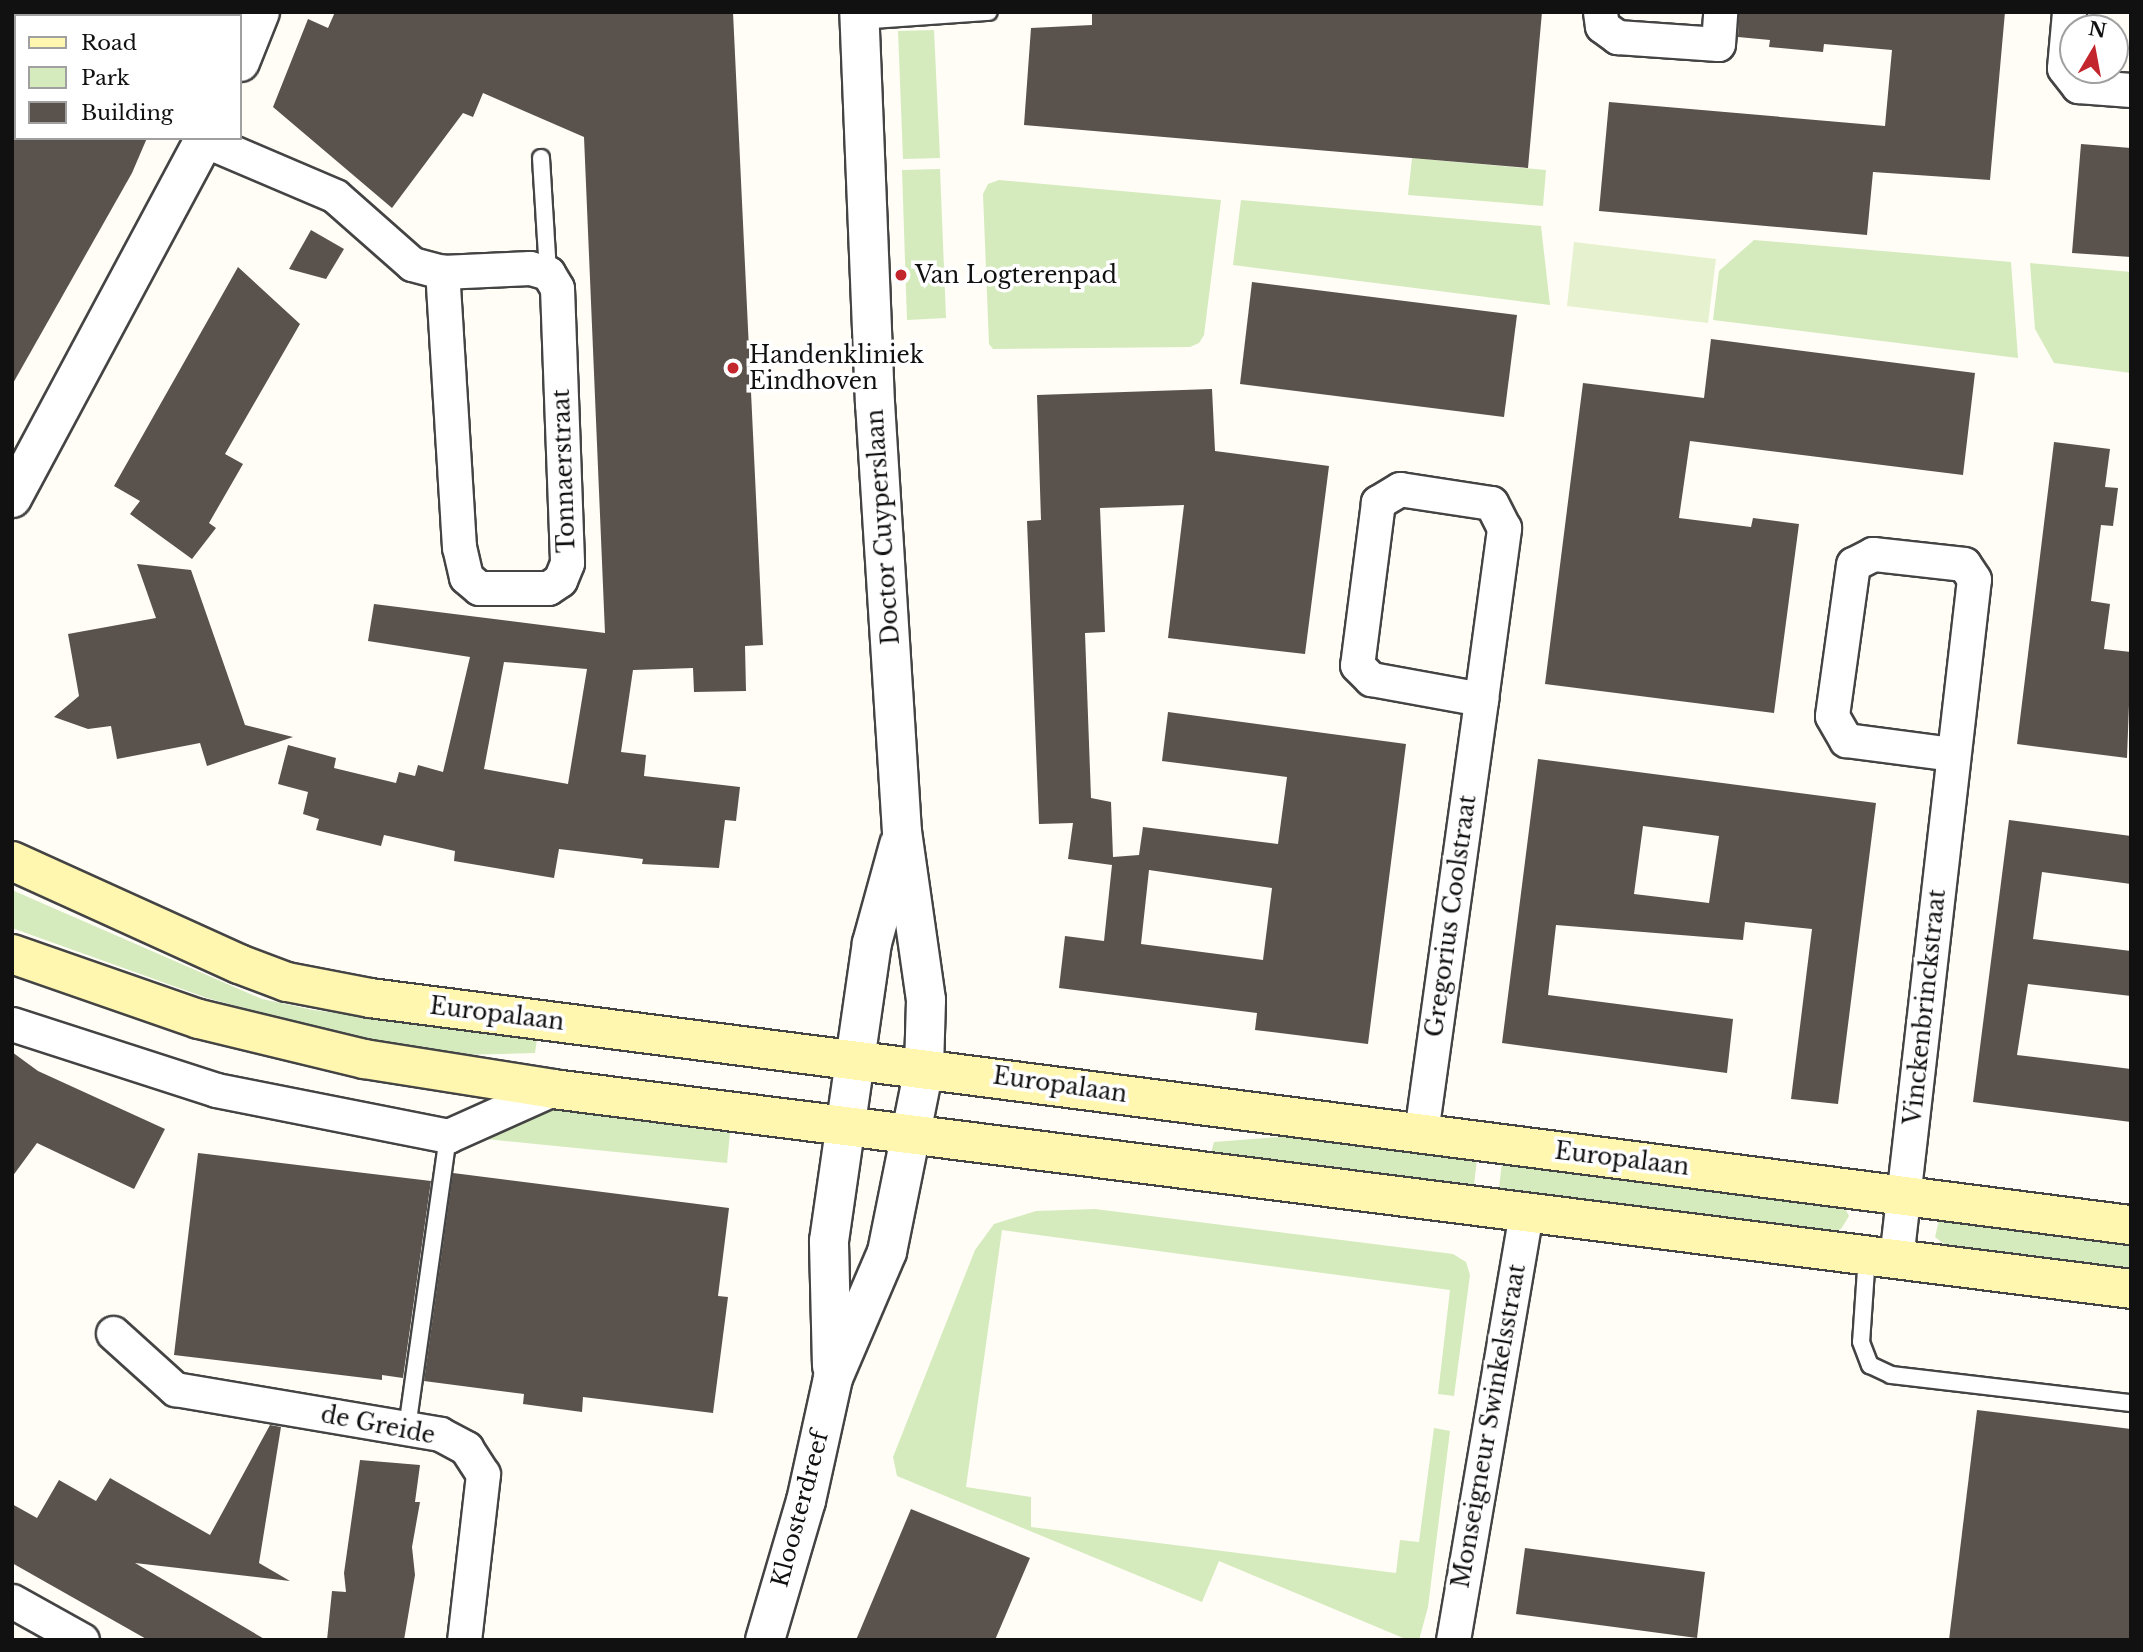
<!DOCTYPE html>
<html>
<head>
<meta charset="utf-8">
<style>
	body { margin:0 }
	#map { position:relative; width:2143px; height:1652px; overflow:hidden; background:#fffdf5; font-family:"Libre Baskerville",serif }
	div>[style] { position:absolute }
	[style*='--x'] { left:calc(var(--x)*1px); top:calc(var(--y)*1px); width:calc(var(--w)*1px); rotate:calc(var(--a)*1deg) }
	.green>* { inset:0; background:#d5ebbd }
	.pitch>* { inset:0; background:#e6f2cf }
	.building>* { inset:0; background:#5a524d }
	.roads { filter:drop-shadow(2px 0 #444) drop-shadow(-2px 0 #444) drop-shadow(0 2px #444) drop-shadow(0 -2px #444) }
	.service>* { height:16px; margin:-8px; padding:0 8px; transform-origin:8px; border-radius:8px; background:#fff }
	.minor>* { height:33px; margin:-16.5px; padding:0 16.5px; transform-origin:16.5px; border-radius:16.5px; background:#fff }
	.tertiary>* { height:38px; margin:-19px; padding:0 19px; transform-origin:19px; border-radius:19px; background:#fff }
	.secondary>* { height:38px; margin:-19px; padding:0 19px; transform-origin:19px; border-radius:19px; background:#fff6b0 }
	.dots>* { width:19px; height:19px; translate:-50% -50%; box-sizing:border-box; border:4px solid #fff; border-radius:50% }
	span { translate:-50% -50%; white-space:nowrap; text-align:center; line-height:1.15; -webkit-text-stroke:7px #fff; paint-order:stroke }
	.poi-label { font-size:23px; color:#111 }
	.left { translate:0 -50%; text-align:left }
	.street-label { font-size:23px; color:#111 }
	.frame { position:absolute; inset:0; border:14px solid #111; pointer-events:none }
	.legend { position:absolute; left:14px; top:14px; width:228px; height:126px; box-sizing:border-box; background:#fff; border:2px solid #a0a0a0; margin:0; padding:9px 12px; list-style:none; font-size:21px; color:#111 }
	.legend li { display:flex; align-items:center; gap:14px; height:35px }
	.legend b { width:35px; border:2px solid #a0a0a0 }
	.north { position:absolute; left:2059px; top:14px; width:70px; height:70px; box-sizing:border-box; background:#fff; border:2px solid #a0a0a0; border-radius:50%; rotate:10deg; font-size:19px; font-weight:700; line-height:28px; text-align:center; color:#111 }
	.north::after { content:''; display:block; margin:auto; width:24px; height:32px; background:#c4262e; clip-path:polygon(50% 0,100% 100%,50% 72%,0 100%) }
</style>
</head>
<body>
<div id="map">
	<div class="green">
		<i style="clip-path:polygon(934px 30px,940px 158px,903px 159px,898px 31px)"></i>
		<i style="clip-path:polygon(1412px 158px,1546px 170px,1543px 206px,1408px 195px)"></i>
		<i style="clip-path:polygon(940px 169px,946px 318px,907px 320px,902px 170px)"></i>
		<i style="clip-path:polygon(999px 180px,1221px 200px,1204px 335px,1199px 343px,1190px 347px,993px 349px,989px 344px,983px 194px,988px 184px)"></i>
		<i style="clip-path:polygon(1241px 200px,1541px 226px,1550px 305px,1233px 265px)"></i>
		<i style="clip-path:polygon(1754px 240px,2011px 262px,2018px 358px,1713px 320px,1719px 271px)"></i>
		<i style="clip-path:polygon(2030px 263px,2131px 272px,2131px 373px,2054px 363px,2035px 329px)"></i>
		<i style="clip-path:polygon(12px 890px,262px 999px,313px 1010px,537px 1039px,535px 1053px,458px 1055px,375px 1043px,207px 998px,12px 928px)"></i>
		<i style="clip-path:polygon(554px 1109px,730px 1133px,727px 1163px,486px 1139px,531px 1114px)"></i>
		<i style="clip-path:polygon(1292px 1136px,1477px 1159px,1474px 1185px,1211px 1153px,1214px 1142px)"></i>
		<i style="clip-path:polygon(1502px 1162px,1843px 1205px,1849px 1216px,1841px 1229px,1835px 1231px,1499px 1188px)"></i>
		<i style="clip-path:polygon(1095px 1209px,1453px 1254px,1466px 1262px,1470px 1275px,1454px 1396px,1438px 1394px,1450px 1290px,1002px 1230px,966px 1487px,1031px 1497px,1031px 1527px,1396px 1573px,1400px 1540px,1419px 1542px,1434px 1428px,1450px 1431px,1428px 1607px,1419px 1640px,1408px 1640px,1219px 1561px,1202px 1602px,897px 1476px,893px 1457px,975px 1250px,994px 1224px,1036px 1211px)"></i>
		<i style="clip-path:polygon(1939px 1220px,2131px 1241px,2131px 1268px,1945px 1245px,1935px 1237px)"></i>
	</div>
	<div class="pitch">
		<i style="clip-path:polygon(1574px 242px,1716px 259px,1708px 323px,1567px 306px)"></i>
	</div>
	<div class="building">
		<i style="clip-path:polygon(evenodd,335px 12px,733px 12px,763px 645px,745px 646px,746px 691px,694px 692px,693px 668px,633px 670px,621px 752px,646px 755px,644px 776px,740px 787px,736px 821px,725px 820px,719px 868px,642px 864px,643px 859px,559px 849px,554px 878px,454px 861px,455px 851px,384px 835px,381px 846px,316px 830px,319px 819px,303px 814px,308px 792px,278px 784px,288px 745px,336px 758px,334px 768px,396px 783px,399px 772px,415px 776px,418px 765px,443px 772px,470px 657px,368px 641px,374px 604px,605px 633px,584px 137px,483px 93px,473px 117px,463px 113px,392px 208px,273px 107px,308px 19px,328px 28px,335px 12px,504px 662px,587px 669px,568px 784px,484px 769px,504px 662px)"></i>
		<i style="clip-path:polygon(1092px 12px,1542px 12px,1528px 168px,1024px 125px,1031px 28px,1092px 25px)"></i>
		<i style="clip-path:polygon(1739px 12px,2005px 12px,1990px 180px,1873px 172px,1867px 235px,1599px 211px,1609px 102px,1885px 126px,1892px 50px,1824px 44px,1823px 52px,1769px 47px,1770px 40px,1738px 37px)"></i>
		<i style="clip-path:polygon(12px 138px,147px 138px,132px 173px,12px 385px)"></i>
		<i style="clip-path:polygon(2081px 144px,2131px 148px,2131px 257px,2072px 253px)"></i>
		<i style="clip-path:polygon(311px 230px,344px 249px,326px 279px,289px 269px)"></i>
		<i style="clip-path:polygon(238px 267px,300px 324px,225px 454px,243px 464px,209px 523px,216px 528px,192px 559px,130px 514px,140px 501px,114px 486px)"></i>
		<i style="clip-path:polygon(1252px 282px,1517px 315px,1504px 417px,1240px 384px)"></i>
		<i style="clip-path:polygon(1711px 339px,1975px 373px,1963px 475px,1690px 441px,1679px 518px,1751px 527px,1753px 518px,1799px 524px,1774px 713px,1545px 684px,1583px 383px,1704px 398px)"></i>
		<i style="clip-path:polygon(evenodd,1212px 389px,1215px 451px,1329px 466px,1305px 654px,1168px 638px,1184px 505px,1100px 508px,1105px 632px,1085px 633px,1091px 798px,1111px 802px,1113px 857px,1139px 855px,1143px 827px,1278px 844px,1287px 777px,1162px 761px,1168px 712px,1406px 744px,1368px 1044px,1255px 1030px,1257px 1013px,1059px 988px,1065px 936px,1104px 941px,1112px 865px,1068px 859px,1073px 823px,1039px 824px,1027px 521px,1041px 520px,1037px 395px,1212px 389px,1149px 870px,1272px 888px,1263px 960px,1141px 944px,1149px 870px)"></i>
		<i style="clip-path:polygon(2054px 442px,2110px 449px,2105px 487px,2118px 488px,2113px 526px,2101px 525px,2091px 601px,2110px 604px,2104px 649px,2131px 652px,2127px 758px,2017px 744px)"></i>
		<i style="clip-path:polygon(137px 564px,191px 570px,245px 725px,293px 737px,207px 766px,200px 743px,117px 759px,111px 726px,88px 729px,54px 717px,79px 696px,68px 634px,156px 618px)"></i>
		<i style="clip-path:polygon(evenodd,1538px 759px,1876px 803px,1838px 1104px,1791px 1099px,1812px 929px,1745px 922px,1743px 940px,1556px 925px,1548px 995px,1733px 1019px,1727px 1073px,1502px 1043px,1538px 759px,1643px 826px,1719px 836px,1709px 903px,1634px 894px,1643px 826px)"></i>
		<i style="clip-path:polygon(2009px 820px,2131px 836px,2131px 884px,2042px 872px,2033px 939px,2131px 951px,2131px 996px,2028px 984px,2017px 1055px,2131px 1069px,2131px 1122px,1973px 1102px)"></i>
		<i style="clip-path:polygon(12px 1052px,38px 1071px,165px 1129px,134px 1189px,37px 1143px,12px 1177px)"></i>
		<i style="clip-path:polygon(198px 1153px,431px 1181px,403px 1378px,382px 1375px,382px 1380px,174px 1355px)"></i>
		<i style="clip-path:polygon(453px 1173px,729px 1208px,718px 1296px,728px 1297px,713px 1413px,583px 1397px,582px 1412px,523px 1404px,524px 1394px,424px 1381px)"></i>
		<i style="clip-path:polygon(1977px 1410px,2131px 1429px,2131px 1640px,1949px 1640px)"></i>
		<i style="clip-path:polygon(270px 1425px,281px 1427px,259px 1563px,290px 1581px,135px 1563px,266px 1640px,148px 1640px,12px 1563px,12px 1504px,37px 1518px,59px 1480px,96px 1501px,110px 1478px,210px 1535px)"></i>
		<i style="clip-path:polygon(360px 1460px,420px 1465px,415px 1502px,420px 1502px,412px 1547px,415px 1575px,404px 1640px,327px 1640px,332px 1591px,346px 1592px,344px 1573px)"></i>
		<i style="clip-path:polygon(911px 1509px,1030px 1558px,995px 1640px,856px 1640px)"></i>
		<i style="clip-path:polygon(1525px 1548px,1705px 1572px,1697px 1638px,1516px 1614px)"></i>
	</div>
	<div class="roads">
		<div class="service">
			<i style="--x:859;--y:21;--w:130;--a:-4"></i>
			<i style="--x:541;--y:158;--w:115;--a:86.5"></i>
			<i style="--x:1867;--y:1255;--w:87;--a:93.9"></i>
			<i style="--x:1861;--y:1342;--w:25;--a:69"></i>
			<i style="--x:1870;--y:1365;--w:23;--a:25"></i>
			<i style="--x:1891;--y:1375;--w:242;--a:6.7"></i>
			<i style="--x:407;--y:1428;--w:295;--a:-82"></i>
		</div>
		<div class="minor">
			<i style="--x:33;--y:12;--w:9;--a:27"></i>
			<i style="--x:1600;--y:12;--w:14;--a:82"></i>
			<i style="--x:1602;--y:26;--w:19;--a:36"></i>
			<i style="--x:1617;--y:37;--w:101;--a:4"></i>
			<i style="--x:1718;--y:44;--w:32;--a:-86"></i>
			<i style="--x:2069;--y:12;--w:56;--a:95.1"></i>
			<i style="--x:2064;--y:68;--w:23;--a:52"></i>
			<i style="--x:2078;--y:86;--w:53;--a:4.3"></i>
			<i style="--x:204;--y:140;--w:142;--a:23.1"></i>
			<i style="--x:335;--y:196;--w:103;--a:41.4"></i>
			<i style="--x:412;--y:264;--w:31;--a:15"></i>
			<i style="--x:442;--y:272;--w:88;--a:-2.6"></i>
			<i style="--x:530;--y:268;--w:19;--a:16"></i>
			<i style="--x:548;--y:273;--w:17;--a:59"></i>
			<i style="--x:557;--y:288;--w:275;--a:87.9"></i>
			<i style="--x:567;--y:563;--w:18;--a:112"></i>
			<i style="--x:560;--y:580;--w:14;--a:146"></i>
			<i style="--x:548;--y:588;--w:69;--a:180"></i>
			<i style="--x:479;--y:588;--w:17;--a:-140"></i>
			<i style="--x:466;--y:577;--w:31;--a:-103"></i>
			<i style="--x:459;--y:547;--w:276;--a:-93.5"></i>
			<i style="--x:12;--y:1024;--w:214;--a:17.9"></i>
			<i style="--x:216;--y:1090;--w:237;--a:11.2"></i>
			<i style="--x:448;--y:1136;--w:115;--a:-24.1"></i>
			<i style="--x:1421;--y:1133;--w:438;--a:-82.1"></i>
			<i style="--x:1481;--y:699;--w:173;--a:-82.3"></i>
			<i style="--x:1504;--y:528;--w:28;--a:-117"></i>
			<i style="--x:1491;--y:503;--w:92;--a:-171.3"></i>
			<i style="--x:1400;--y:489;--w:26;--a:149"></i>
			<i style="--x:1378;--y:502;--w:164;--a:97.3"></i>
			<i style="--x:1357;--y:665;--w:20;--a:45"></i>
			<i style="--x:1371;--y:679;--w:112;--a:10.3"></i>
			<i style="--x:1896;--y:1259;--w:684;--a:-83.46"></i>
			<i style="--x:1974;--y:579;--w:18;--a:-124"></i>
			<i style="--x:1964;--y:564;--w:92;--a:-173.7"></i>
			<i style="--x:1873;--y:554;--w:22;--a:153"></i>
			<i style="--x:1853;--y:564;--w:153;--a:97.9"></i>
			<i style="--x:1832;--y:716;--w:28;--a:60"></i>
			<i style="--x:1846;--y:740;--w:108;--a:7.5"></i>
			<i style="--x:113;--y:1333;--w:84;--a:42.1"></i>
			<i style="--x:175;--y:1389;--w:269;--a:9.6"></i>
			<i style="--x:440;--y:1434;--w:30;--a:28"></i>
			<i style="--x:466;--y:1448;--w:31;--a:57"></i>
			<i style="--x:483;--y:1474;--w:167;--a:96.5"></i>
			<i style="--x:12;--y:1601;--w:80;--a:29.1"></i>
			<i style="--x:1453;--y:1640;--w:434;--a:-80.3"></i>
		</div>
		<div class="tertiary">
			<i style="--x:240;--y:62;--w:54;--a:-68.2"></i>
			<i style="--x:12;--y:498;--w:408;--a:-61.8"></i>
			<i style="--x:832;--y:1366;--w:125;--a:-91.4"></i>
			<i style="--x:829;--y:1241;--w:301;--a:-81.8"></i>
			<i style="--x:872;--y:943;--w:102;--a:-74.6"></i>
			<i style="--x:765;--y:1640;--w:145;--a:-73.6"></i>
			<i style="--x:806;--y:1501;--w:126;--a:-77.6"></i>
			<i style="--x:833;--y:1378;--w:137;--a:-66.8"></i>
			<i style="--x:887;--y:1252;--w:188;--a:-78.6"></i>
			<i style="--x:924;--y:1068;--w:68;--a:-88.3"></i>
			<i style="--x:926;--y:1000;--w:170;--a:-98.1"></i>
			<i style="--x:902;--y:832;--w:429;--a:-93.6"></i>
			<i style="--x:875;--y:404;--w:392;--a:-92.3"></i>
		</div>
		<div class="secondary">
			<i style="--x:12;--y:861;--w:249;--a:24.4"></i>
			<i style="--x:239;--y:964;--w:51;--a:20.6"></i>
			<i style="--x:287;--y:982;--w:85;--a:10.9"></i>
			<i style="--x:370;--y:998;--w:1776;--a:7.35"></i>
			<i style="--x:12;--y:954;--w:198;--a:19.2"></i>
			<i style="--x:199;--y:1019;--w:170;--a:13.6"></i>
			<i style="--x:364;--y:1059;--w:191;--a:9"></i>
			<i style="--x:553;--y:1089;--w:1591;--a:7.22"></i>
		</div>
	</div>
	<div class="dots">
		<i style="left:901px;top:275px;background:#c4262e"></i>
		<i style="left:733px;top:368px;background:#c4262e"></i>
	</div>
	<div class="poi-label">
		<span class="left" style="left:915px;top:275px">Van Logterenpad</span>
		<span class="left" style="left:749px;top:368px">Handenkliniek<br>Eindhoven</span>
	</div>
	<div class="street-label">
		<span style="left:564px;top:471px;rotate:-92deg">Tonnaerstraat</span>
		<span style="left:883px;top:527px;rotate:-94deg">Doctor Cuyperslaan</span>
		<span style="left:1451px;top:916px;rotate:-82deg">Gregorius Coolstraat</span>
		<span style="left:1925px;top:1007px;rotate:-84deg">Vinckenbrinckstraat</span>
		<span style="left:497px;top:1014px;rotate:7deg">Europalaan</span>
		<span style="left:1060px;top:1085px;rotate:8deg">Europalaan</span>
		<span style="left:1622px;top:1159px;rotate:7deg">Europalaan</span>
		<span style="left:378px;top:1425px;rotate:11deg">de Greide</span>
		<span style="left:1489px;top:1426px;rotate:-80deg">Monseigneur Swinkelsstraat</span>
		<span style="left:800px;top:1509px;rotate:-75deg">Kloosterdreef</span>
	</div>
	<div class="frame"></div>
	<ul class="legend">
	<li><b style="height:9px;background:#fff6b0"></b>Road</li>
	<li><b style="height:19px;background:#d5ebbd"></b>Park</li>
	<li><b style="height:19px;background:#5a524d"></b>Building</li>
	</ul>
	<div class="north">N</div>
</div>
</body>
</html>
